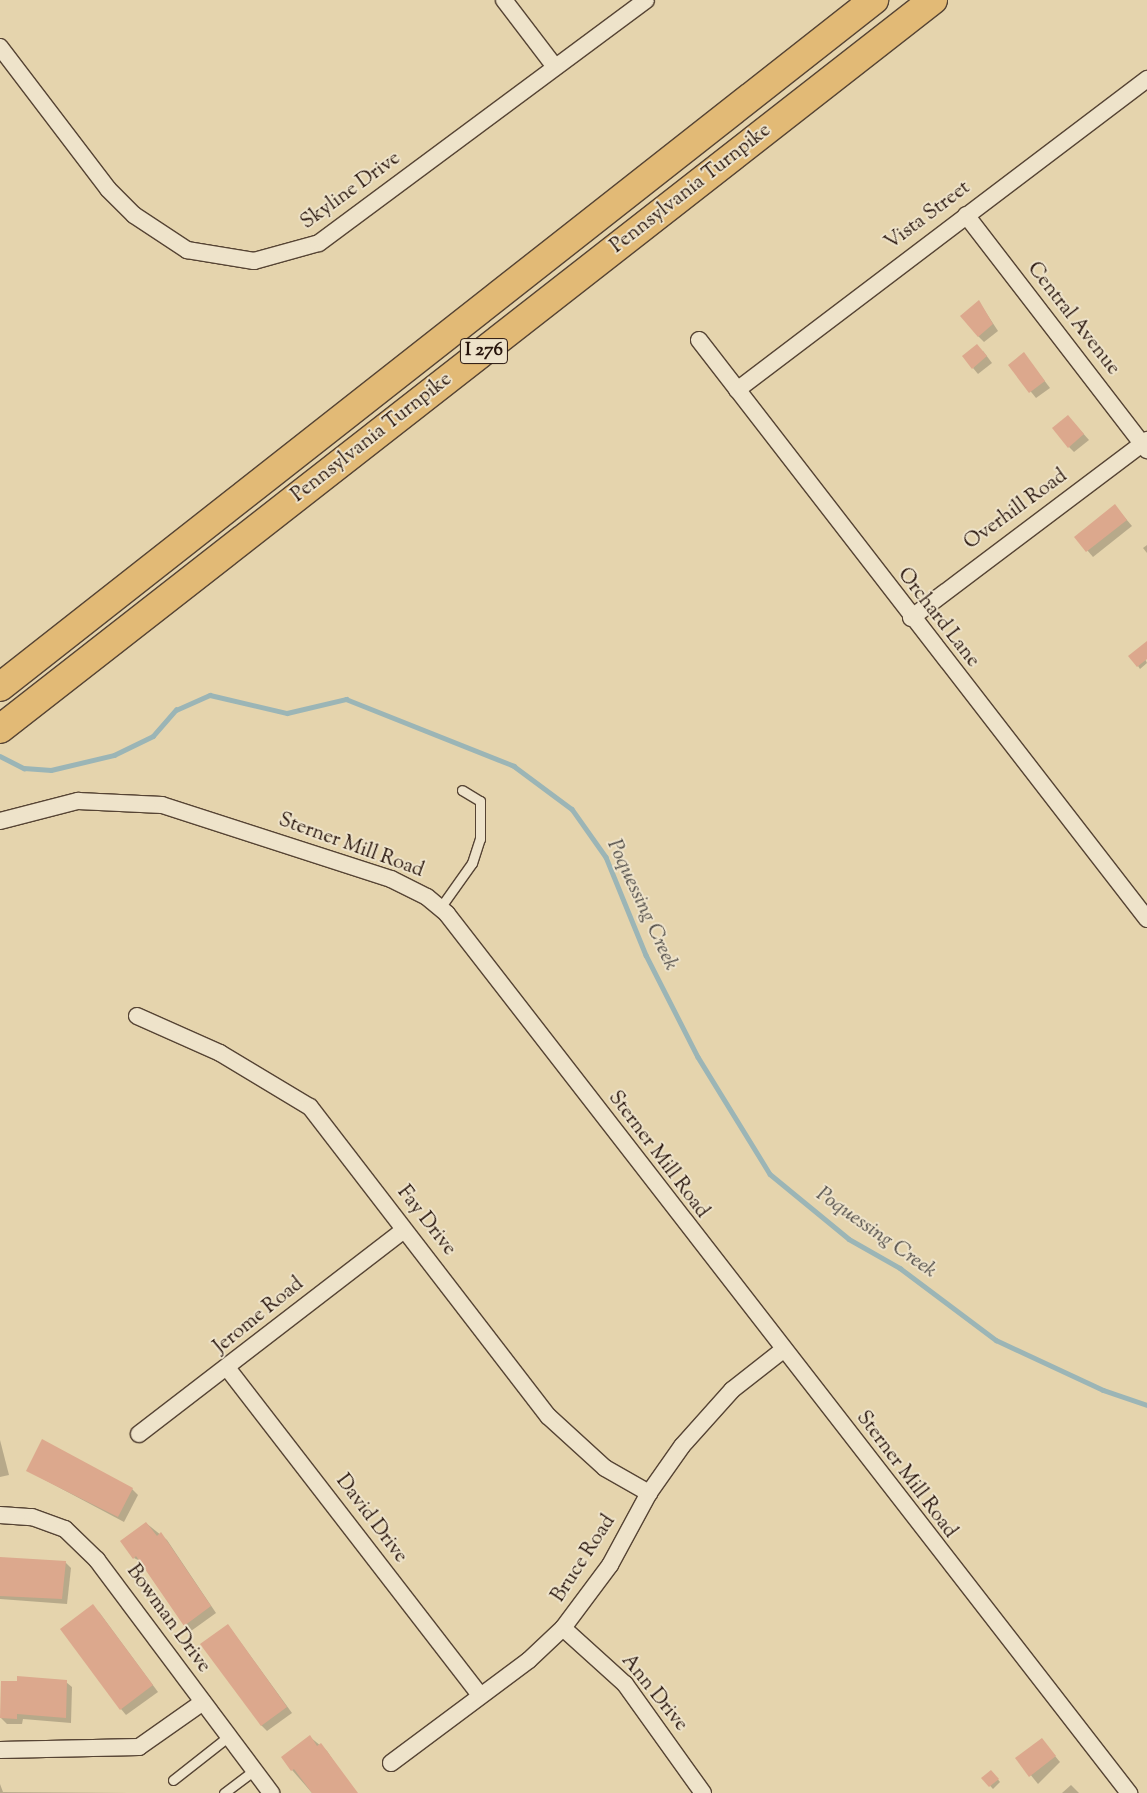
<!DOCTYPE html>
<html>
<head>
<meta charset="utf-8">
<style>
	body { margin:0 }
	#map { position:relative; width:1147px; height:1793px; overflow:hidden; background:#e5d4ad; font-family:"Sorts Mill Goudy",serif }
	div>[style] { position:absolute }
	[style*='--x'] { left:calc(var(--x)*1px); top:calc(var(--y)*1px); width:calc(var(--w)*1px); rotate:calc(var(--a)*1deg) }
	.shadow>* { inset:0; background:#0003 }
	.stream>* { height:4.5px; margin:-2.25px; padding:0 2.25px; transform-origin:2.25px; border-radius:2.25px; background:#9bb5b6 }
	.building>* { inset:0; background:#dca88d }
	.roads { filter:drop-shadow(1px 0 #564434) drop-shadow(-1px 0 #564434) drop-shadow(0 1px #564434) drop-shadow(0 -1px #564434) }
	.service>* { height:9px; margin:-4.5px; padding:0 4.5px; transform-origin:4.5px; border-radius:4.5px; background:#eee3ca }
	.minor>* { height:16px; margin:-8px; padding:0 8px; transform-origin:8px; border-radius:8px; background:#eee3ca }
	.motorway>* { height:28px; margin:-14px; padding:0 14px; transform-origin:14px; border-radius:14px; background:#e2ba76 }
	span { translate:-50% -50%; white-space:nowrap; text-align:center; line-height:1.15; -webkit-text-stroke:4px #eee3ca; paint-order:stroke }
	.shield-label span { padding:1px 4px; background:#eee3ca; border:1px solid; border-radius:4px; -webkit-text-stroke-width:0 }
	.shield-label { font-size:19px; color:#27140c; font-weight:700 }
	.street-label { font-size:20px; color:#27140c }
	.water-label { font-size:21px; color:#504c48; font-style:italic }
</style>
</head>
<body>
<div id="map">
	<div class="shadow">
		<i style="clip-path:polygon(979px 302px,998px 331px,984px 342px,978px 336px)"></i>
		<i style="clip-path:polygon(983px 351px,992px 363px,978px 374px,973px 368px)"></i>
		<i style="clip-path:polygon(1024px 354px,1050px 388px,1036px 398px,1009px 365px)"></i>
		<i style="clip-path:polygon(1073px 422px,1089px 440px,1074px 452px,1069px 447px)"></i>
		<i style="clip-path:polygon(1115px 506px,1132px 526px,1093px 557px,1076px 537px)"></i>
		<i style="clip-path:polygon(1147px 545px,1147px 553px,1143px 548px)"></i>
		<i style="clip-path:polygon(1141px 651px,1147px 663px,1140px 669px,1138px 666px)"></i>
		<i style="clip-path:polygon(0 1440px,9px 1475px,0 1477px)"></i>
		<i style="clip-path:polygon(28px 1471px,132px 1489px,138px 1495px,124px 1522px)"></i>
		<i style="clip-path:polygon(146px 1523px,167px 1540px,216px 1613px,191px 1631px,142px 1562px,134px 1558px)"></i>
		<i style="clip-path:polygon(0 1558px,65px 1562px,71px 1568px,67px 1604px,0 1599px)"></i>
		<i style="clip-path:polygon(99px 1612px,158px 1692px,126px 1715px,121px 1709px)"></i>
		<i style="clip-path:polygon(228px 1625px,292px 1713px,267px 1731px,261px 1725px)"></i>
		<i style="clip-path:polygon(66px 1682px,72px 1687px,71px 1723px,23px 1719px,22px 1724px,7px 1724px,1px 1718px)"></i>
		<i style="clip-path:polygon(310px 1737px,327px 1751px,355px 1793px,312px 1793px,292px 1770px)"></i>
		<i style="clip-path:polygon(1045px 1744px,1060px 1762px,1038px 1784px,1017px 1758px)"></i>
		<i style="clip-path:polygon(991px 1771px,1000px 1782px,993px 1789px,983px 1778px)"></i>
		<i style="clip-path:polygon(0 1784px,3px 1792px,130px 1793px,0 1793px)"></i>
		<i style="clip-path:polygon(1071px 1785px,1079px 1793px,1062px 1793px)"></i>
	</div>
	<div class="stream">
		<i style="--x:0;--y:756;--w:27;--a:27"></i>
		<i style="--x:24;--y:768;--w:27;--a:4"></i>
		<i style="--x:51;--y:770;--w:65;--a:-13.4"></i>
		<i style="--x:114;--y:755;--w:43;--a:-26"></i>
		<i style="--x:153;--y:736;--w:35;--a:-49"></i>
		<i style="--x:176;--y:710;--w:37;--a:-24"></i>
		<i style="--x:210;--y:695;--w:79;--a:13.2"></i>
		<i style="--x:287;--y:713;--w:61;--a:-13.3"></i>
		<i style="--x:346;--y:699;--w:181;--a:21.7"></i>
		<i style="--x:514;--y:766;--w:72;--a:36.6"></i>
		<i style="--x:572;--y:809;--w:59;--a:54.7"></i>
		<i style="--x:606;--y:857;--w:106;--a:67.8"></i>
		<i style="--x:646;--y:955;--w:114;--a:63"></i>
		<i style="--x:698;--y:1057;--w:137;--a:58.4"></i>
		<i style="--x:770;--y:1174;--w:102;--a:39.4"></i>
		<i style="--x:849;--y:1239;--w:59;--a:29.6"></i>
		<i style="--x:900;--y:1268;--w:120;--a:36.9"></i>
		<i style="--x:996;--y:1340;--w:118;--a:25"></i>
		<i style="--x:1103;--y:1390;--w:46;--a:18.8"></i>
	</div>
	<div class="building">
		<i style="clip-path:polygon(979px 300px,993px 324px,978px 337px,960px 316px)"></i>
		<i style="clip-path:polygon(977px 344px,987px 356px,972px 369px,962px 356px)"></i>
		<i style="clip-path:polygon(1024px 352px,1045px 381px,1029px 393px,1008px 365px)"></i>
		<i style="clip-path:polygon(1068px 415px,1084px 434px,1068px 448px,1052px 428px)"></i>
		<i style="clip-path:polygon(1115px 504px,1127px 520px,1086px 552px,1074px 537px)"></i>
		<i style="clip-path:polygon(1147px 641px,1147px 659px,1137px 667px,1128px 656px)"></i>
		<i style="clip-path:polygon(42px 1439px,133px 1488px,118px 1517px,26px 1471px)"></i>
		<i style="clip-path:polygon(146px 1522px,157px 1536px,161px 1532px,211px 1606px,184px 1626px,136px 1556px,133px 1559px,120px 1541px)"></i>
		<i style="clip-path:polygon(0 1557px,66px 1561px,62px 1599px,0 1596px)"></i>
		<i style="clip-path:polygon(93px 1604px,153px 1685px,120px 1710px,60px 1629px)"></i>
		<i style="clip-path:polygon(228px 1624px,287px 1707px,261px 1726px,200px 1644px)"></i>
		<i style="clip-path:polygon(17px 1676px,67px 1680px,66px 1718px,17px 1714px,17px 1719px,0 1718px,1px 1681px,17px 1681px)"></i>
		<i style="clip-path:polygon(310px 1735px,317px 1746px,321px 1743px,358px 1793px,312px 1793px,294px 1769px,291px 1771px,281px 1757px)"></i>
		<i style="clip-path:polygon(1042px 1738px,1056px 1756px,1029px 1777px,1015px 1758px)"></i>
		<i style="clip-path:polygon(991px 1770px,999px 1779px,989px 1787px,981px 1778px)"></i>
	</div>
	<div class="roads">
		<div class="service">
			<i style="--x:440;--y:908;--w:55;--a:-54.6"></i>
			<i style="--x:472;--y:863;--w:25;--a:-72"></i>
			<i style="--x:480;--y:839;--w:38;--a:-90"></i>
			<i style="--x:480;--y:801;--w:21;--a:-149"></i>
			<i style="--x:173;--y:1780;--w:71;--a:-38.2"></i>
			<i style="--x:224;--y:1793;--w:38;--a:-37"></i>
		</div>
		<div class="minor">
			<i style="--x:504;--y:0;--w:84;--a:52.7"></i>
			<i style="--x:0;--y:47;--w:178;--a:52.7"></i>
			<i style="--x:108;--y:189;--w:37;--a:45"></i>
			<i style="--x:134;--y:215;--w:64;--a:33.4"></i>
			<i style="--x:187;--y:250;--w:68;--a:9.3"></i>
			<i style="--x:254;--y:261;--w:67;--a:-15.5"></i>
			<i style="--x:319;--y:243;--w:407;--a:-36.6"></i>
			<i style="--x:966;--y:215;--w:297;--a:52.4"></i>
			<i style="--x:699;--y:340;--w:732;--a:52.27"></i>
			<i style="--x:737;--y:390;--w:515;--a:-37.18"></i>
			<i style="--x:911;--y:618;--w:296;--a:-37"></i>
			<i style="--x:0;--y:821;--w:81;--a:-14.4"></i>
			<i style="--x:78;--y:801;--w:84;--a:2.7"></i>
			<i style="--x:162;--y:805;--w:241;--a:17.9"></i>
			<i style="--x:391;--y:879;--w:40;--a:26.6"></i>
			<i style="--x:427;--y:897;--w:26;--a:40"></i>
			<i style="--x:447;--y:914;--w:1113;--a:52.19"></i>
			<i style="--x:137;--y:1016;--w:91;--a:24"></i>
			<i style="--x:220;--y:1053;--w:105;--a:31"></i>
			<i style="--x:310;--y:1107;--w:390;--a:52.4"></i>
			<i style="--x:548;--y:1416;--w:77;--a:42.4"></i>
			<i style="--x:605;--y:1468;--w:51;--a:29.6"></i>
			<i style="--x:228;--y:1369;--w:412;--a:52.3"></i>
			<i style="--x:139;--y:1434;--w:334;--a:-37.6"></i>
			<i style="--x:0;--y:1515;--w:32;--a:4"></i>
			<i style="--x:32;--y:1517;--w:35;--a:20"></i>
			<i style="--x:65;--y:1529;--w:45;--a:44.1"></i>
			<i style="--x:97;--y:1560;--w:291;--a:53.2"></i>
			<i style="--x:563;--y:1628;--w:84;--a:42.1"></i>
			<i style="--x:625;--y:1684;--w:134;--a:54.4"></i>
			<i style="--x:0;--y:1750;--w:139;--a:-1.2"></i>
			<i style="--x:139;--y:1747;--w:78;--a:-35.1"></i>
			<i style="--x:391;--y:1763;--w:172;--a:-36.7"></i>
			<i style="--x:529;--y:1660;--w:47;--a:-43.3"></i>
			<i style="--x:563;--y:1628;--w:79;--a:-53.3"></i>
			<i style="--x:610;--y:1565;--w:82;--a:-61.6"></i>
			<i style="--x:649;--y:1493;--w:57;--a:-54.9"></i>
			<i style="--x:682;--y:1446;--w:75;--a:-48.2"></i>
			<i style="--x:732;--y:1390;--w:65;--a:-38.1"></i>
		</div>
		<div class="motorway">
			<i style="--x:0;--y:687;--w:1112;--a:-38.17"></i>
			<i style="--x:0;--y:729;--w:1184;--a:-38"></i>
		</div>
	</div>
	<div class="shield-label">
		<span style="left:484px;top:351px">I 276</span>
	</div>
	<div class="street-label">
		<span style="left:691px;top:189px;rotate:-38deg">Pennsylvania Turnpike</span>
		<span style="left:351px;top:191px;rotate:-36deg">Skyline Drive</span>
		<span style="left:928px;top:216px;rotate:-37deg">Vista Street</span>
		<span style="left:1073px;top:319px;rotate:52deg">Central Avenue</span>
		<span style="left:372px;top:438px;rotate:-38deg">Pennsylvania Turnpike</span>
		<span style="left:1016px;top:510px;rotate:-36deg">Overhill Road</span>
		<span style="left:938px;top:618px;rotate:52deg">Orchard Lane</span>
		<span style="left:351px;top:846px;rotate:20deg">Sterner Mill Road</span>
		<span style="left:658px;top:1155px;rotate:53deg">Sterner Mill Road</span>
		<span style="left:426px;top:1221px;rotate:52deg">Fay Drive</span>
		<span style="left:259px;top:1316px;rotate:-39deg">Jerome Road</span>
		<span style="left:906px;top:1475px;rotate:53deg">Sterner Mill Road</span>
		<span style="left:371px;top:1519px;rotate:53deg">David Drive</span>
		<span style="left:584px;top:1559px;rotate:-57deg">Bruce Road</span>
		<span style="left:168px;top:1619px;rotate:54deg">Bowman Drive</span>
		<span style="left:654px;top:1693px;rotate:51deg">Ann Drive</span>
	</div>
	<div class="water-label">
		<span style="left:642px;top:905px;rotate:65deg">Poquessing Creek</span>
		<span style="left:876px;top:1233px;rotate:35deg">Poquessing Creek</span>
	</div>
</div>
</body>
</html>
